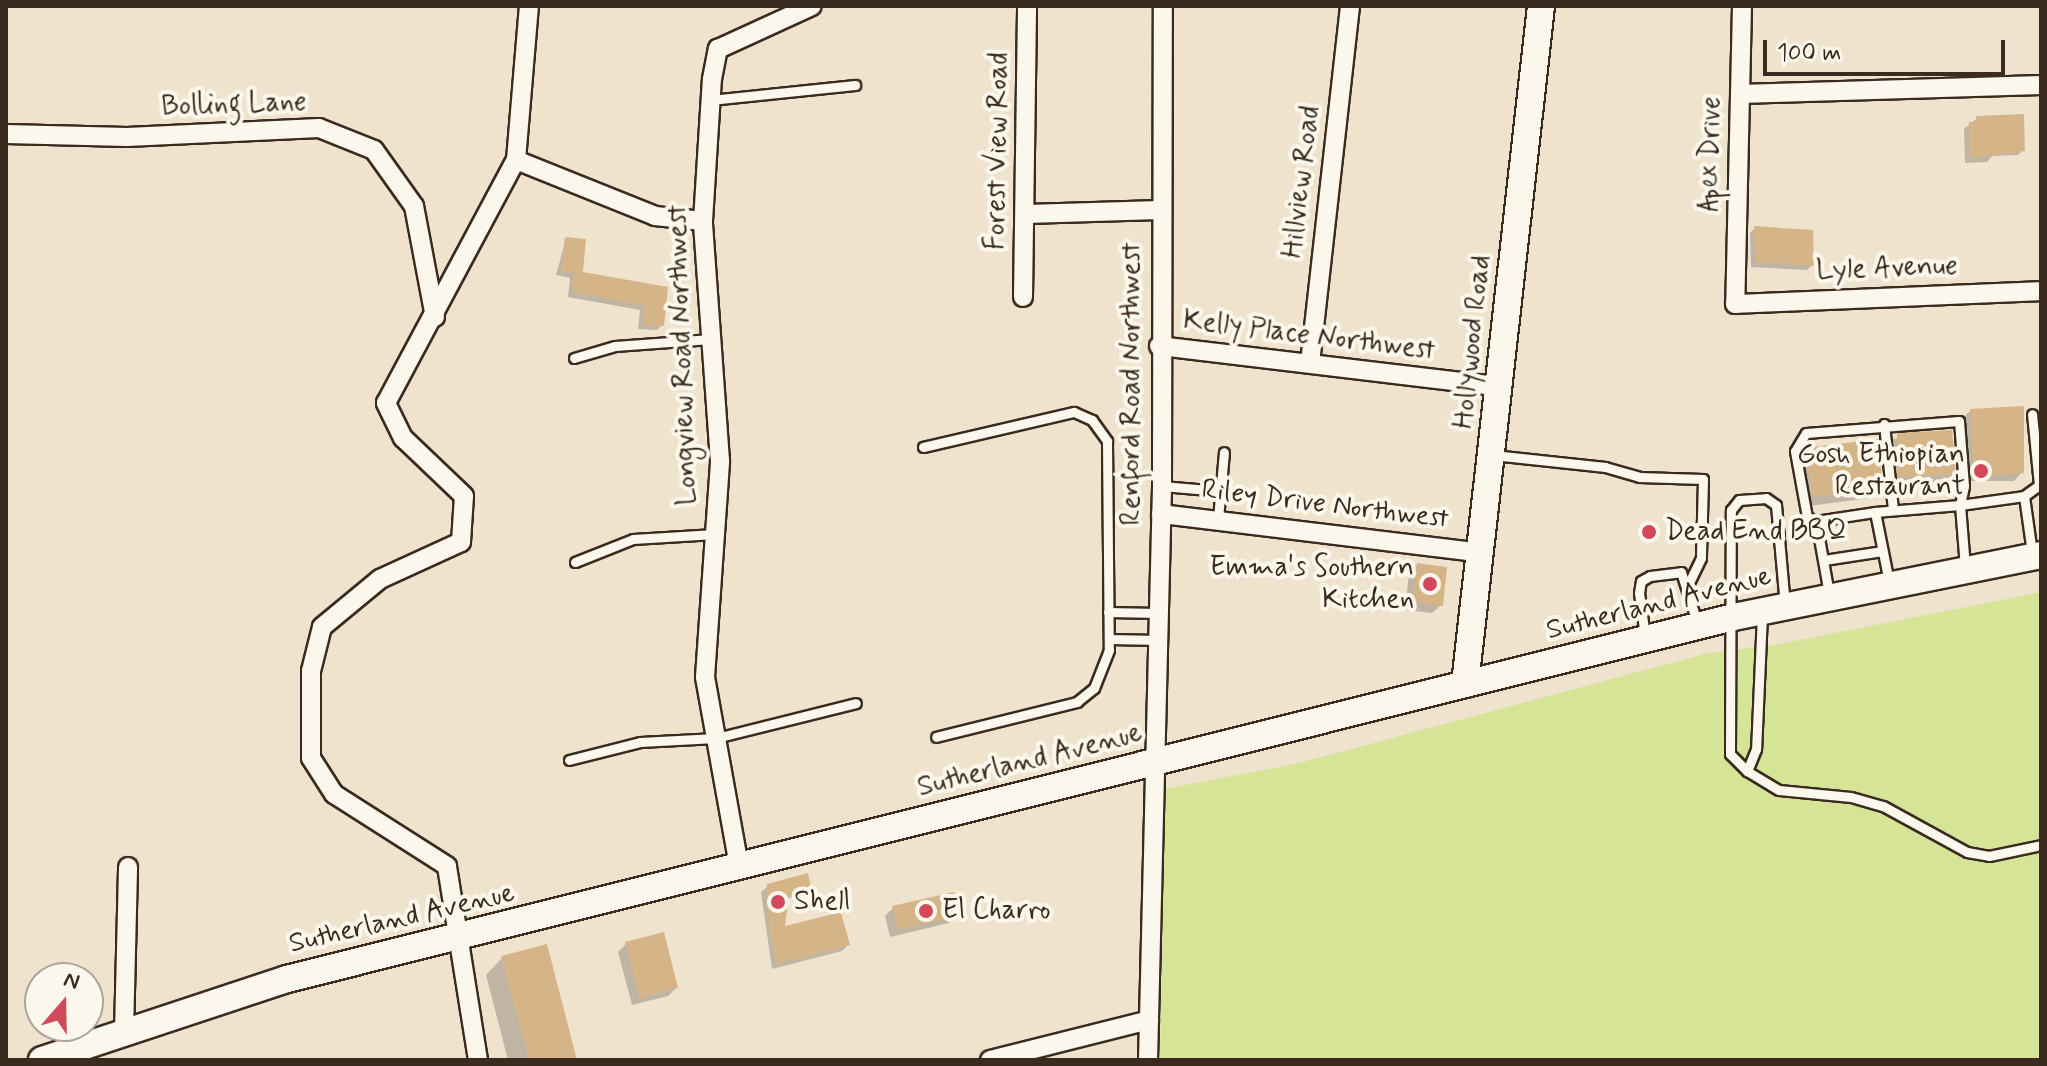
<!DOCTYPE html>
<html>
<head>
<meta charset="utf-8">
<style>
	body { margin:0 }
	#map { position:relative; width:2047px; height:1066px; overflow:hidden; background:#f0e3ce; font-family:Mynerve,sans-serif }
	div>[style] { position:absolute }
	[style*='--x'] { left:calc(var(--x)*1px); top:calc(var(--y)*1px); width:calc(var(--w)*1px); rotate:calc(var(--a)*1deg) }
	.green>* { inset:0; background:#d6e497 }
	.shadow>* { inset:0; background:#0003 }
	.building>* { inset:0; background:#d5b588 }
	.roads { filter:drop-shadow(2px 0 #3b2a1e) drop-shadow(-2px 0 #3b2a1e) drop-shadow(0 2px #3b2a1e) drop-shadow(0 -2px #3b2a1e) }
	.lane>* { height:9px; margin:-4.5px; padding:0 4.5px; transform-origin:4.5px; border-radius:4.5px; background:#fbf7ec }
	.street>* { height:18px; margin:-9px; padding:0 9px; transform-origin:9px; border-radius:9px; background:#fbf7ec }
	.secondary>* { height:26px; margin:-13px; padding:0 13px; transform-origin:13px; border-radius:13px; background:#fbf7ec }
	.dots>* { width:22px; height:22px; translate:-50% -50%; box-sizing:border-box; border:4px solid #fbf7ec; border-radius:50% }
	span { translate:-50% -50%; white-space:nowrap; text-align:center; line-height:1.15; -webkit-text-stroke:8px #fbf7ec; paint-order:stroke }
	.street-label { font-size:28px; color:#3b2a1e }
	.poi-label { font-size:28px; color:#3b2a1e }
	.right { translate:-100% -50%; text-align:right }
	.left { translate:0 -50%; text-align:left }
	.frame { position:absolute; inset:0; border:8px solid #3b2a1e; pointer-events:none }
	.north { position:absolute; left:24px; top:962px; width:80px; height:80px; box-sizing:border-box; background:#fbf7ec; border:2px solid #aea59a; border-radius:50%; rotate:20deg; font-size:22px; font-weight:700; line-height:32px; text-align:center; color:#3b2a1e }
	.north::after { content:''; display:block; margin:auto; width:28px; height:36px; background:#d1495b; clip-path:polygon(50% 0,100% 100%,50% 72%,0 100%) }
	.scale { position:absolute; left:1763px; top:40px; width:242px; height:36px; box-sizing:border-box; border:4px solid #3b2a1e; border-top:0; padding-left:10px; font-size:24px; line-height:28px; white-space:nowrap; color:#3b2a1e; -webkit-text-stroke:6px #fbf7ec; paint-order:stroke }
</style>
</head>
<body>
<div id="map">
	<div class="green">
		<i style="clip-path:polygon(2041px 592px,2041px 1060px,1160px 1060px,1165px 789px,1299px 763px,1708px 653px,1769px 646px)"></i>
	</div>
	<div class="shadow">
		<i style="clip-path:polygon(1977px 118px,2023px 150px,2018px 155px,1992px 156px,1987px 162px,1965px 163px,1964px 129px)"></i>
		<i style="clip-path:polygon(1755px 228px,1812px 265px,1807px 270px,1751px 267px,1750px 233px)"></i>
		<i style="clip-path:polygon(566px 239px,581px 274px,666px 289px,662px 325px,657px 330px,638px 329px,640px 310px,568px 297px,570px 278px,556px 275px)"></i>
		<i style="clip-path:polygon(1970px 411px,2022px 472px,2014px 481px,1966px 481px,1962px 419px)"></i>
		<i style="clip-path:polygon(1950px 432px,1954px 474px,1945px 482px,1889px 485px,1885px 447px,1894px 439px)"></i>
		<i style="clip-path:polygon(1806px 450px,1881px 487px,1870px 498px,1801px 507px,1795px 461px)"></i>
		<i style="clip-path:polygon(1417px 565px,1441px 605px,1432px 613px,1405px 610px,1409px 574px)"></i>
		<i style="clip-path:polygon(768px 886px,809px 889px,787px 899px,782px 929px,848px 945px,842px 951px,772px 969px,761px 892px)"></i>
		<i style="clip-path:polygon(893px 908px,957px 915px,949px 923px,890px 937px,885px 916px)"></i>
		<i style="clip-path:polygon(626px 944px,676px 988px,668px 996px,632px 1005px,618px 952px)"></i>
		<i style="clip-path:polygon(502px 958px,575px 1060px,508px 1060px,486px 975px)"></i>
	</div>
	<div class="building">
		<i style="clip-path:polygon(2024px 114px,2025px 151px,1970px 158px,1969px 122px,1976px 122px,1976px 116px)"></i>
		<i style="clip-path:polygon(1754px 226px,1813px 230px,1814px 266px,1756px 262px)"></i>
		<i style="clip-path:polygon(565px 237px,586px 239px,583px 272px,668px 287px,664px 326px,643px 325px,645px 306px,572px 292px,574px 273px,561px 271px)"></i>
		<i style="clip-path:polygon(2024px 406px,2024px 473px,1974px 477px,1970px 409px)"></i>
		<i style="clip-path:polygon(1952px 430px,1956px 475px,1897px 477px,1897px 433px)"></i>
		<i style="clip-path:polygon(1878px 439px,1883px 488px,1812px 497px,1805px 448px)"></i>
		<i style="clip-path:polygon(1417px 563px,1447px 567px,1443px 606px,1412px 602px)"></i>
		<i style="clip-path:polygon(808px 873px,811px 889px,789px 895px,785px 926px,841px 912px,850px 945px,778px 964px,769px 930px,767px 884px)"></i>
		<i style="clip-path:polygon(954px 892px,959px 916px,898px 930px,892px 906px)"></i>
		<i style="clip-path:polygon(664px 932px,678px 988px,640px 998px,625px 942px)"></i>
		<i style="clip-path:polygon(547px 944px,577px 1060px,529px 1060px,501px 956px)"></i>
	</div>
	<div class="roads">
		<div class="lane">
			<i style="--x:710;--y:100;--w:146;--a:-5.9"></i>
			<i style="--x:574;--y:358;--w:43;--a:-16.3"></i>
			<i style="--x:615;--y:346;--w:96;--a:-4.2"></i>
			<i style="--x:1884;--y:424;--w:86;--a:84"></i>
			<i style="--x:923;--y:447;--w:155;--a:-13.1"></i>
			<i style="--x:1074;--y:412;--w:20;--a:24"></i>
			<i style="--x:1092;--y:420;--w:26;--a:54"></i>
			<i style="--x:1107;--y:441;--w:209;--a:89.5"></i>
			<i style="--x:1109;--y:650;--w:41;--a:111.5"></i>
			<i style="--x:1094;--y:688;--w:22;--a:141"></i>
			<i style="--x:1077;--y:702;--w:145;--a:166.1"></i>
			<i style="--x:1493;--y:455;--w:113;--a:6.1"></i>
			<i style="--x:1605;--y:467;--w:35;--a:16"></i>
			<i style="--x:1639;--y:477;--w:64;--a:1.8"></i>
			<i style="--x:1703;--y:479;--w:79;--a:91.5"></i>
			<i style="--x:1701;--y:558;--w:30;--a:116"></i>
			<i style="--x:1162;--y:486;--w:58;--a:4.9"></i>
			<i style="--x:2024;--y:496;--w:19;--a:-36"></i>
			<i style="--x:2039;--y:485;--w:71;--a:-95.6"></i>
			<i style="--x:1875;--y:512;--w:85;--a:-4.7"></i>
			<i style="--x:1960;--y:505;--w:62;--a:85.4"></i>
			<i style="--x:1218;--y:519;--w:67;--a:-84.9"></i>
			<i style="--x:1816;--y:521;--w:10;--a:-156"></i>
			<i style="--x:1807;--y:517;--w:67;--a:-100.3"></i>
			<i style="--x:1795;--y:451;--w:21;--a:-59"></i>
			<i style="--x:1806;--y:433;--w:153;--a:-4.5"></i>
			<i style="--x:1959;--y:421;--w:65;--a:85.6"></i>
			<i style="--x:1964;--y:486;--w:19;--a:102"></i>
			<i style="--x:1960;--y:505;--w:65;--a:-8"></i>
			<i style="--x:2024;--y:496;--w:58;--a:82"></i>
			<i style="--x:1824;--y:560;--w:59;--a:-8.8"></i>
			<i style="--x:575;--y:562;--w:62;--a:-21.6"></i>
			<i style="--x:633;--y:539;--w:82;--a:-3.5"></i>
			<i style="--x:1829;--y:594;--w:74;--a:-100.1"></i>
			<i style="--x:1816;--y:521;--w:60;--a:-8.7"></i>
			<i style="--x:1875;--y:512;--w:71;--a:78.7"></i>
			<i style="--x:1108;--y:612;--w:51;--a:1.1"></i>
			<i style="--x:1762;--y:614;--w:135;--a:92.5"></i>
			<i style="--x:1756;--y:749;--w:24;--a:112"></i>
			<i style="--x:1747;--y:771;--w:37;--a:31"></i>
			<i style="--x:1779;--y:790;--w:72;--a:5.6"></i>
			<i style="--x:1851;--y:797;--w:33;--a:16"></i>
			<i style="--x:1883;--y:806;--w:96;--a:28.7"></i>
			<i style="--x:1967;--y:852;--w:22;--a:10"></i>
			<i style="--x:1989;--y:856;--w:53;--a:-11.9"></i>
			<i style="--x:1645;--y:636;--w:43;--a:-97.9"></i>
			<i style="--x:1639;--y:593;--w:12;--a:-81"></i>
			<i style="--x:1641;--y:581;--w:10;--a:-29"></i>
			<i style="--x:1650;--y:576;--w:31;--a:-7"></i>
			<i style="--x:1681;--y:572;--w:52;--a:72.3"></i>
			<i style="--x:1109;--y:639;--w:50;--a:1.1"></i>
			<i style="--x:569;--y:760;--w:73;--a:-14.2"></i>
			<i style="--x:640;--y:742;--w:76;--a:-3"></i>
			<i style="--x:716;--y:738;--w:144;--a:-14"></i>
			<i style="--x:1747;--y:771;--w:24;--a:-135"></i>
			<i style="--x:1730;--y:754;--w:244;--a:-89.8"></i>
			<i style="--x:1731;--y:510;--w:13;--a:-51"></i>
			<i style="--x:1739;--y:500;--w:27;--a:-4"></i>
			<i style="--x:1766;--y:498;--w:12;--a:35"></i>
			<i style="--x:1776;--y:505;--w:100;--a:84.9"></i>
		</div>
		<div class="street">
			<i style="--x:1742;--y:6;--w:298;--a:91.3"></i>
			<i style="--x:1735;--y:304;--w:306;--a:-2.4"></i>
			<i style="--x:1740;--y:94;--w:301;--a:-1.7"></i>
			<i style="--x:6;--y:134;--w:121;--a:1.4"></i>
			<i style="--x:127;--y:137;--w:192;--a:-2.7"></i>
			<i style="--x:319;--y:128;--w:59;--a:21.8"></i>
			<i style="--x:374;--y:150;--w:69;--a:54.5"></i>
			<i style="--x:414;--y:206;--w:113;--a:79.3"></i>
			<i style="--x:516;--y:160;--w:150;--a:21.9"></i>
			<i style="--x:655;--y:216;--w:48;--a:5.9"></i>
			<i style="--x:1027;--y:214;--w:132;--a:-1.7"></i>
			<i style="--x:1023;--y:297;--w:291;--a:-89.2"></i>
			<i style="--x:1159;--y:346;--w:344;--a:6.8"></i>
			<i style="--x:1310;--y:363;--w:359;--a:-83.6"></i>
			<i style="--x:1161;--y:514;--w:323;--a:6.9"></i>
			<i style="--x:739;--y:866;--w:192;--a:-100.2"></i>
			<i style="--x:705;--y:677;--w:217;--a:-86"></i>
			<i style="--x:720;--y:461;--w:241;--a:-94.1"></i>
			<i style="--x:703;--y:221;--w:142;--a:-86.4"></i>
			<i style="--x:712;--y:79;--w:31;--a:-79"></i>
			<i style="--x:718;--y:49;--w:103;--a:-24.6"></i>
			<i style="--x:124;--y:1033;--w:166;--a:-88.6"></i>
			<i style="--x:478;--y:1060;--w:196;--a:-99.1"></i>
			<i style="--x:447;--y:866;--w:134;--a:-147.5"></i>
			<i style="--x:334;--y:794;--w:43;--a:-122.6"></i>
			<i style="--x:311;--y:758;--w:87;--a:-90"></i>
			<i style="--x:311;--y:671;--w:45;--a:-76"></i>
			<i style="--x:322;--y:627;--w:75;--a:-39.6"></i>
			<i style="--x:380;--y:579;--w:89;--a:-24.6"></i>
			<i style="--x:461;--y:542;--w:46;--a:-86.3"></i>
			<i style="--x:464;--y:496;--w:84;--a:-136.4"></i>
			<i style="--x:403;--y:438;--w:39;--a:-116"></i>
			<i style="--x:386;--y:403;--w:276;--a:-61.9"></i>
			<i style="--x:516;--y:160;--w:155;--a:-85.2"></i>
			<i style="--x:990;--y:1060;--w:164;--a:-14.1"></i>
			<i style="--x:1148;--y:1060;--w:574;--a:-88.6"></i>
			<i style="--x:1162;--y:486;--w:480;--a:-89.9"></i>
		</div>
		<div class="secondary">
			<i style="--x:1465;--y:684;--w:682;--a:-83.6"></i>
			<i style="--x:42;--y:1060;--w:258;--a:-18.3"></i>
			<i style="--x:287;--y:979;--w:1492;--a:-14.05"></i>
			<i style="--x:1734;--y:617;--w:313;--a:-11.4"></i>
		</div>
	</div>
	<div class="dots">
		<i style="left:1981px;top:471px;background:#d1495b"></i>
		<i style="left:1649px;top:532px;background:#d1495b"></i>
		<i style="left:1430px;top:584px;background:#d1495b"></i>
		<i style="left:778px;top:902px;background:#d1495b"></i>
		<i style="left:926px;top:911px;background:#d1495b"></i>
	</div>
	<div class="street-label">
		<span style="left:234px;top:105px;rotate:-2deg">Bolling Lane</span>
		<span style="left:998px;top:151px;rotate:-89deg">Forest View Road</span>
		<span style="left:1711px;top:154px;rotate:-89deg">Apex Drive</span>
		<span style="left:1302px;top:182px;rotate:-83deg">Hillview Road</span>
		<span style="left:1887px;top:269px;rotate:-2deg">Lyle Avenue</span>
		<span style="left:1309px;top:336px;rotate:7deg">Kelly Place Northwest</span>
		<span style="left:1473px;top:342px;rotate:-84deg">Hollywood Road</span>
		<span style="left:683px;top:355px;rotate:-92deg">Longview Road Northwest</span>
		<span style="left:1132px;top:384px;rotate:-90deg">Renford Road Northwest</span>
		<span style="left:1325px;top:505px;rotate:7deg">Riley Drive Northwest</span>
		<span style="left:1659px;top:604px;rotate:-14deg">Sutherland Avenue</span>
		<span style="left:1030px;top:761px;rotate:-14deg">Sutherland Avenue</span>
		<span style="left:402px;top:919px;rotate:-13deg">Sutherland Avenue</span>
	</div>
	<div class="poi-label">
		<span class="right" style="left:1965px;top:471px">Gosh Ethiopian<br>Restaurant</span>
		<span class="left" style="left:1665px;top:532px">Dead End BBQ</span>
		<span class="right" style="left:1414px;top:584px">Emma's Southern<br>Kitchen</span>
		<span class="left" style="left:794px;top:902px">Shell</span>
		<span class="left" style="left:942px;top:911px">El Charro</span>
	</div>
	<div class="frame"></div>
	<div class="north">N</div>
	<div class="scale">100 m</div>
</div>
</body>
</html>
